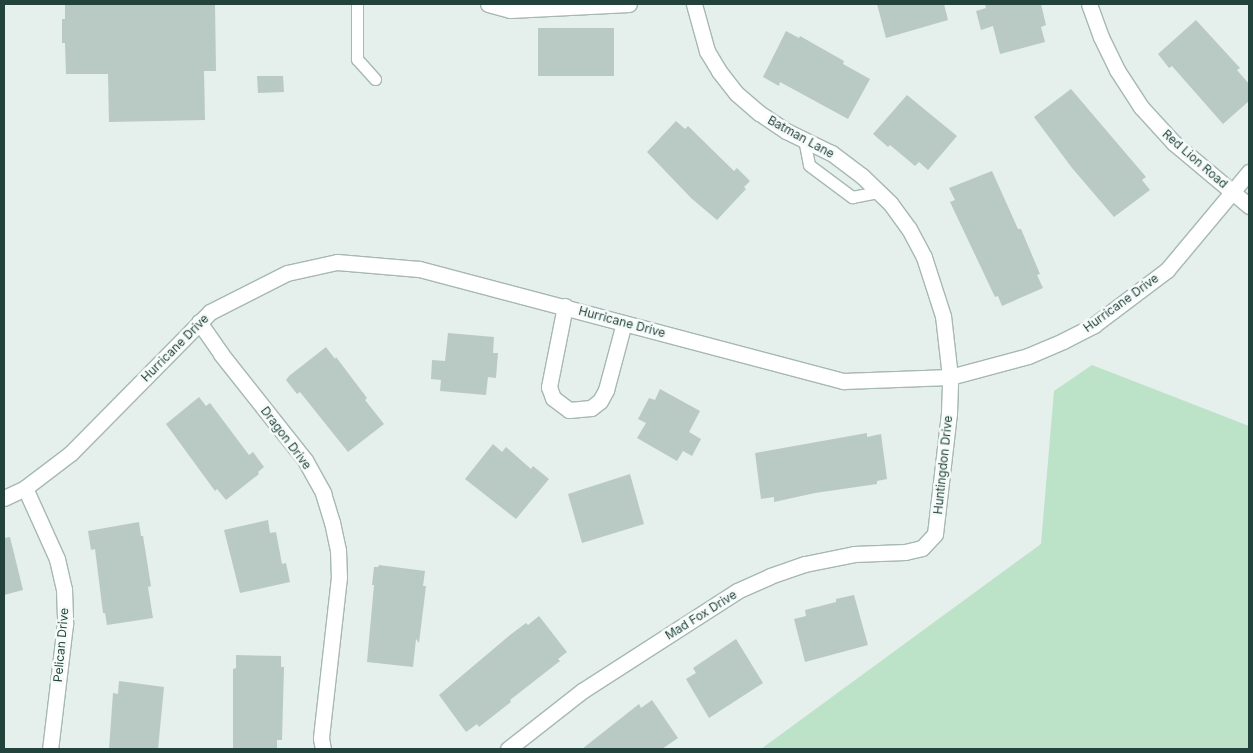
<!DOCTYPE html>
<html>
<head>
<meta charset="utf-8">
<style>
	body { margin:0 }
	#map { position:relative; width:1253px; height:753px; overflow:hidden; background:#e5efeb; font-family:Inter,sans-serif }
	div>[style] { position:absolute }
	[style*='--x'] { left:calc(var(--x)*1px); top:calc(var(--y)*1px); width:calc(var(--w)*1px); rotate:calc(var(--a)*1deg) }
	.green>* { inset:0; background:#bce2c8 }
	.building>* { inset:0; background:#b9cac4 }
	.roads { filter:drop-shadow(1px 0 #a6b8b3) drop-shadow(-1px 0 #a6b8b3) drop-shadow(0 1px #a6b8b3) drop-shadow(0 -1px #a6b8b3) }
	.lane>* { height:11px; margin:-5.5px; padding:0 5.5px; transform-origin:5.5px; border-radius:5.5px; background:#fff }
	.street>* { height:15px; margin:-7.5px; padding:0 7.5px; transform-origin:7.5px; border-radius:7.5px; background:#fff }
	span { translate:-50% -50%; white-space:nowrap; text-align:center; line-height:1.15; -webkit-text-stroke:5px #f6fbf9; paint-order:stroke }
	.street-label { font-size:12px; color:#21433c }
	.frame { position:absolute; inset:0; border:5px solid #21433c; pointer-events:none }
</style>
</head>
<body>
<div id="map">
	<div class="green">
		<i style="clip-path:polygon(1092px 365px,1249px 426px,1249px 749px,761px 749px,1041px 544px,1054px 391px)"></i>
	</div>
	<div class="building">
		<i style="clip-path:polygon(65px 4px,215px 4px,216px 71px,204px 71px,205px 120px,109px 122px,108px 74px,66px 74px,65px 43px,62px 43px,62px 19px,65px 19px)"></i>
		<i style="clip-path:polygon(877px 4px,944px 4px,948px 20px,886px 38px)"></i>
		<i style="clip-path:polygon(985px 4px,1041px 4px,1046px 25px,1041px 27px,1045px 42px,1000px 54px,993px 26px,981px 30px,976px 11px,986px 8px)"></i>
		<i style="clip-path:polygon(1196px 20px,1240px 68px,1237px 70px,1249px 84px,1249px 101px,1223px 124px,1172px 66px,1169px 68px,1158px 54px)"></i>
		<i style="clip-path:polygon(538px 28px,614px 28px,614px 76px,538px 76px)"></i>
		<i style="clip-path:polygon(786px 31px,799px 38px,800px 36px,844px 61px,843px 64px,870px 79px,848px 119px,780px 82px,779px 86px,763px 77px)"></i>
		<i style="clip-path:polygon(257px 76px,283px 76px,284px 92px,258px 93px)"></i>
		<i style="clip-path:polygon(1071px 89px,1146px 177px,1142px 180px,1150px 190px,1114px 217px,1072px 168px,1034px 117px)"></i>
		<i style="clip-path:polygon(907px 95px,957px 136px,928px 170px,919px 162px,915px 166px,890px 145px,888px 147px,873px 134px)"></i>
		<i style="clip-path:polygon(676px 121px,685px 129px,688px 126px,734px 171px,737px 168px,750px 181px,744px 187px,746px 189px,717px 220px,691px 198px,647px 152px)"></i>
		<i style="clip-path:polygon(992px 171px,1018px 229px,1021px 229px,1040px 274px,1037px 275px,1043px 288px,1002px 306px,998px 296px,995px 297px,950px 202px,955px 200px,949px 188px)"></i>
		<i style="clip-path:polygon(448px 333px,494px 337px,493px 353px,498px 353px,496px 378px,488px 377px,486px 395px,440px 391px,441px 380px,431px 379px,432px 360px,445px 361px)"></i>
		<i style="clip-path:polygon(326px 347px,335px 359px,336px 357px,367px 398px,365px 400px,384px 424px,348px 452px,300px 392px,297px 394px,286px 380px,289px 376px)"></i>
		<i style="clip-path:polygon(660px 389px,700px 411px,689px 432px,701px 439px,692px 456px,683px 451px,677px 461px,637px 438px,646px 423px,638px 419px,649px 398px,655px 400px)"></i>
		<i style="clip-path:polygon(199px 397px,206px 406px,210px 403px,249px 455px,253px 452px,264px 467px,258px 472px,259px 474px,226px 500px,217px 489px,215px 491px,166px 424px)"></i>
		<i style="clip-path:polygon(867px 433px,867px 437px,881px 434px,887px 479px,877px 481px,877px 484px,815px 493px,774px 502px,774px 497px,761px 499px,755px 453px)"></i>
		<i style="clip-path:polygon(493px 444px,502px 452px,506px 447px,531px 469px,533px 466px,549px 479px,516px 519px,465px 479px)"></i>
		<i style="clip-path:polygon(630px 474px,644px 524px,582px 543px,568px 494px)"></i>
		<i style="clip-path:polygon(268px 520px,270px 533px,276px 532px,282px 564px,286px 563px,290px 582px,240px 593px,224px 530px)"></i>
		<i style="clip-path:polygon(139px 522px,141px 536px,143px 536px,151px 586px,148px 587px,153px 618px,107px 625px,105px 613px,103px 613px,95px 549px,91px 550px,88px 531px)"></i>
		<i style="clip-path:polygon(10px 537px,23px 590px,4px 595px,4px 538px)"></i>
		<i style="clip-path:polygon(379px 565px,425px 571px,423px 586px,426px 586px,419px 643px,416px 639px,413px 667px,367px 662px,374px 585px,372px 585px,374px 567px,378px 567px)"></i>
		<i style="clip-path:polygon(854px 595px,868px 645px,805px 662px,794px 619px,806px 616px,805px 610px,836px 602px,836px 599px)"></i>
		<i style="clip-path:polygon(539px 616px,567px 652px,558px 659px,560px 661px,510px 700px,511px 702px,479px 727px,477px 724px,466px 732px,439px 695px,510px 635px,526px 623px,528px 625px)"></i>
		<i style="clip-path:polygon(736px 639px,763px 683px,709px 718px,686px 679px,696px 673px,693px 668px)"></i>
		<i style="clip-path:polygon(236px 655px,281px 656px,281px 667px,284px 667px,282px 740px,277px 740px,277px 749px,233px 749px,233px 669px,236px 668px)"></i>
		<i style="clip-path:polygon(119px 681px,164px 687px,158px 749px,109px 749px,113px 693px,118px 694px)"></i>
		<i style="clip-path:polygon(652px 700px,678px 738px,662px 749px,582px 749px,639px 704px,641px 708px)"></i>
	</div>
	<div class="roads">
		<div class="lane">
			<i style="--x:357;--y:4;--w:55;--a:90"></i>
			<i style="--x:357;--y:59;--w:27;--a:48"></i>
			<i style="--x:804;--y:139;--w:26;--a:79"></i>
			<i style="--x:809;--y:165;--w:54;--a:36.7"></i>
			<i style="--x:852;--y:197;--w:26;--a:-11"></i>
		</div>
		<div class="street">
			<i style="--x:488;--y:4;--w:23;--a:15"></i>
			<i style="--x:510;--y:10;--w:119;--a:-2.9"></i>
			<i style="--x:1089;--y:4;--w:35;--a:70"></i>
			<i style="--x:1101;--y:37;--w:37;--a:64"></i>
			<i style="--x:1117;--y:70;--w:44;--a:57"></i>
			<i style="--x:1141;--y:107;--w:49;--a:47.5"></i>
			<i style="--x:1174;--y:143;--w:98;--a:40"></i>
			<i style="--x:565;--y:306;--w:83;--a:101.2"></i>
			<i style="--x:549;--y:387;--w:12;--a:70"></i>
			<i style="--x:553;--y:398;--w:20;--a:37"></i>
			<i style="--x:569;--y:410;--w:22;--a:-5"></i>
			<i style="--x:591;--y:408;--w:11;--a:-38"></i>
			<i style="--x:600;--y:401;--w:13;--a:-61"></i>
			<i style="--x:606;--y:390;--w:69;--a:-75"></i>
			<i style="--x:199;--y:322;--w:39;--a:55"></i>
			<i style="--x:221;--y:354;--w:135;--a:51.6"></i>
			<i style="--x:305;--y:460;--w:38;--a:61"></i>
			<i style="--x:323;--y:493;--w:30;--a:73"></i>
			<i style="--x:332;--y:522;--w:29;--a:78"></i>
			<i style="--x:338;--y:550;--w:27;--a:88"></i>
			<i style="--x:339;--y:577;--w:162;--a:96.4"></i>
			<i style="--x:321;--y:738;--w:11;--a:80"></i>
			<i style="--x:25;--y:488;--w:78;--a:65.7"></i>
			<i style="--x:57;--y:559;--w:31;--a:77"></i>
			<i style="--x:64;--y:589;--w:35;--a:88"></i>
			<i style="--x:65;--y:624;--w:126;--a:96.8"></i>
			<i style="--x:4;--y:498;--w:23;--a:-25"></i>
			<i style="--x:25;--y:488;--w:58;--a:-37.3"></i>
			<i style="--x:71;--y:453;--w:198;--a:-45.4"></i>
			<i style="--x:210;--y:312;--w:86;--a:-26.9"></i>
			<i style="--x:287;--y:273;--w:51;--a:-12.4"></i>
			<i style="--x:337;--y:262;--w:82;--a:4.9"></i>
			<i style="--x:419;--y:269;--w:439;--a:14.8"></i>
			<i style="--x:843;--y:381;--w:107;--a:-2.1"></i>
			<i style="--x:950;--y:377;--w:81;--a:-15.1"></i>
			<i style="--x:1028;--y:356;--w:38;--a:-23"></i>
			<i style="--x:1063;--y:341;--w:35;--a:-27"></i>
			<i style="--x:1094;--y:325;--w:91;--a:-37"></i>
			<i style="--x:1167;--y:270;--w:128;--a:-50.1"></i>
			<i style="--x:508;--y:749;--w:94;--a:-38.1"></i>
			<i style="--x:582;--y:691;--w:184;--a:-32.8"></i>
			<i style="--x:737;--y:591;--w:36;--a:-24"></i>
			<i style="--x:770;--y:576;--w:37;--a:-19"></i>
			<i style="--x:805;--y:564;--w:50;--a:-11.5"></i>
			<i style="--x:854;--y:554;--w:51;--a:-2.2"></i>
			<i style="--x:905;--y:552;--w:17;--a:-13"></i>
			<i style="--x:922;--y:548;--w:19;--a:-47"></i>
			<i style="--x:935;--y:534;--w:122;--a:-83.4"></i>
			<i style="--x:949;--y:413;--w:36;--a:-88"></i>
			<i style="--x:950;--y:377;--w:61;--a:-96.5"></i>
			<i style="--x:943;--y:316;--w:62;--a:-107.9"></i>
			<i style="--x:924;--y:257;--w:32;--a:-118"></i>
			<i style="--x:909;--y:229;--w:32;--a:-126"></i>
			<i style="--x:890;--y:203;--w:39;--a:-136"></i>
			<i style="--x:862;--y:176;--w:39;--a:-143"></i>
			<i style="--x:831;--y:153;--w:50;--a:-153.9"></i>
			<i style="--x:786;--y:131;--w:32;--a:-146"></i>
			<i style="--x:759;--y:113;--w:30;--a:-139"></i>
			<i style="--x:736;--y:93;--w:28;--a:-128"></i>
			<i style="--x:719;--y:71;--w:23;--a:-121"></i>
			<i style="--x:707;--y:51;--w:49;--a:-105.5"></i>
		</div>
	</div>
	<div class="street-label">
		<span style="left:801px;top:137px;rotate:29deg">Batman Lane</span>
		<span style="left:1195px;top:159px;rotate:41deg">Red Lion Road</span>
		<span style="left:1121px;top:303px;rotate:-36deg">Hurricane Drive</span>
		<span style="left:622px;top:322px;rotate:15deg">Hurricane Drive</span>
		<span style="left:175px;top:348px;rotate:-45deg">Hurricane Drive</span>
		<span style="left:286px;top:438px;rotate:53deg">Dragon Drive</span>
		<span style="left:943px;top:465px;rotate:-84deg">Huntingdon Drive</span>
		<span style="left:701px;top:615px;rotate:-32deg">Mad Fox Drive</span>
		<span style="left:61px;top:645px;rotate:-85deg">Pelican Drive</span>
	</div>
	<div class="frame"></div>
</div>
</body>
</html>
